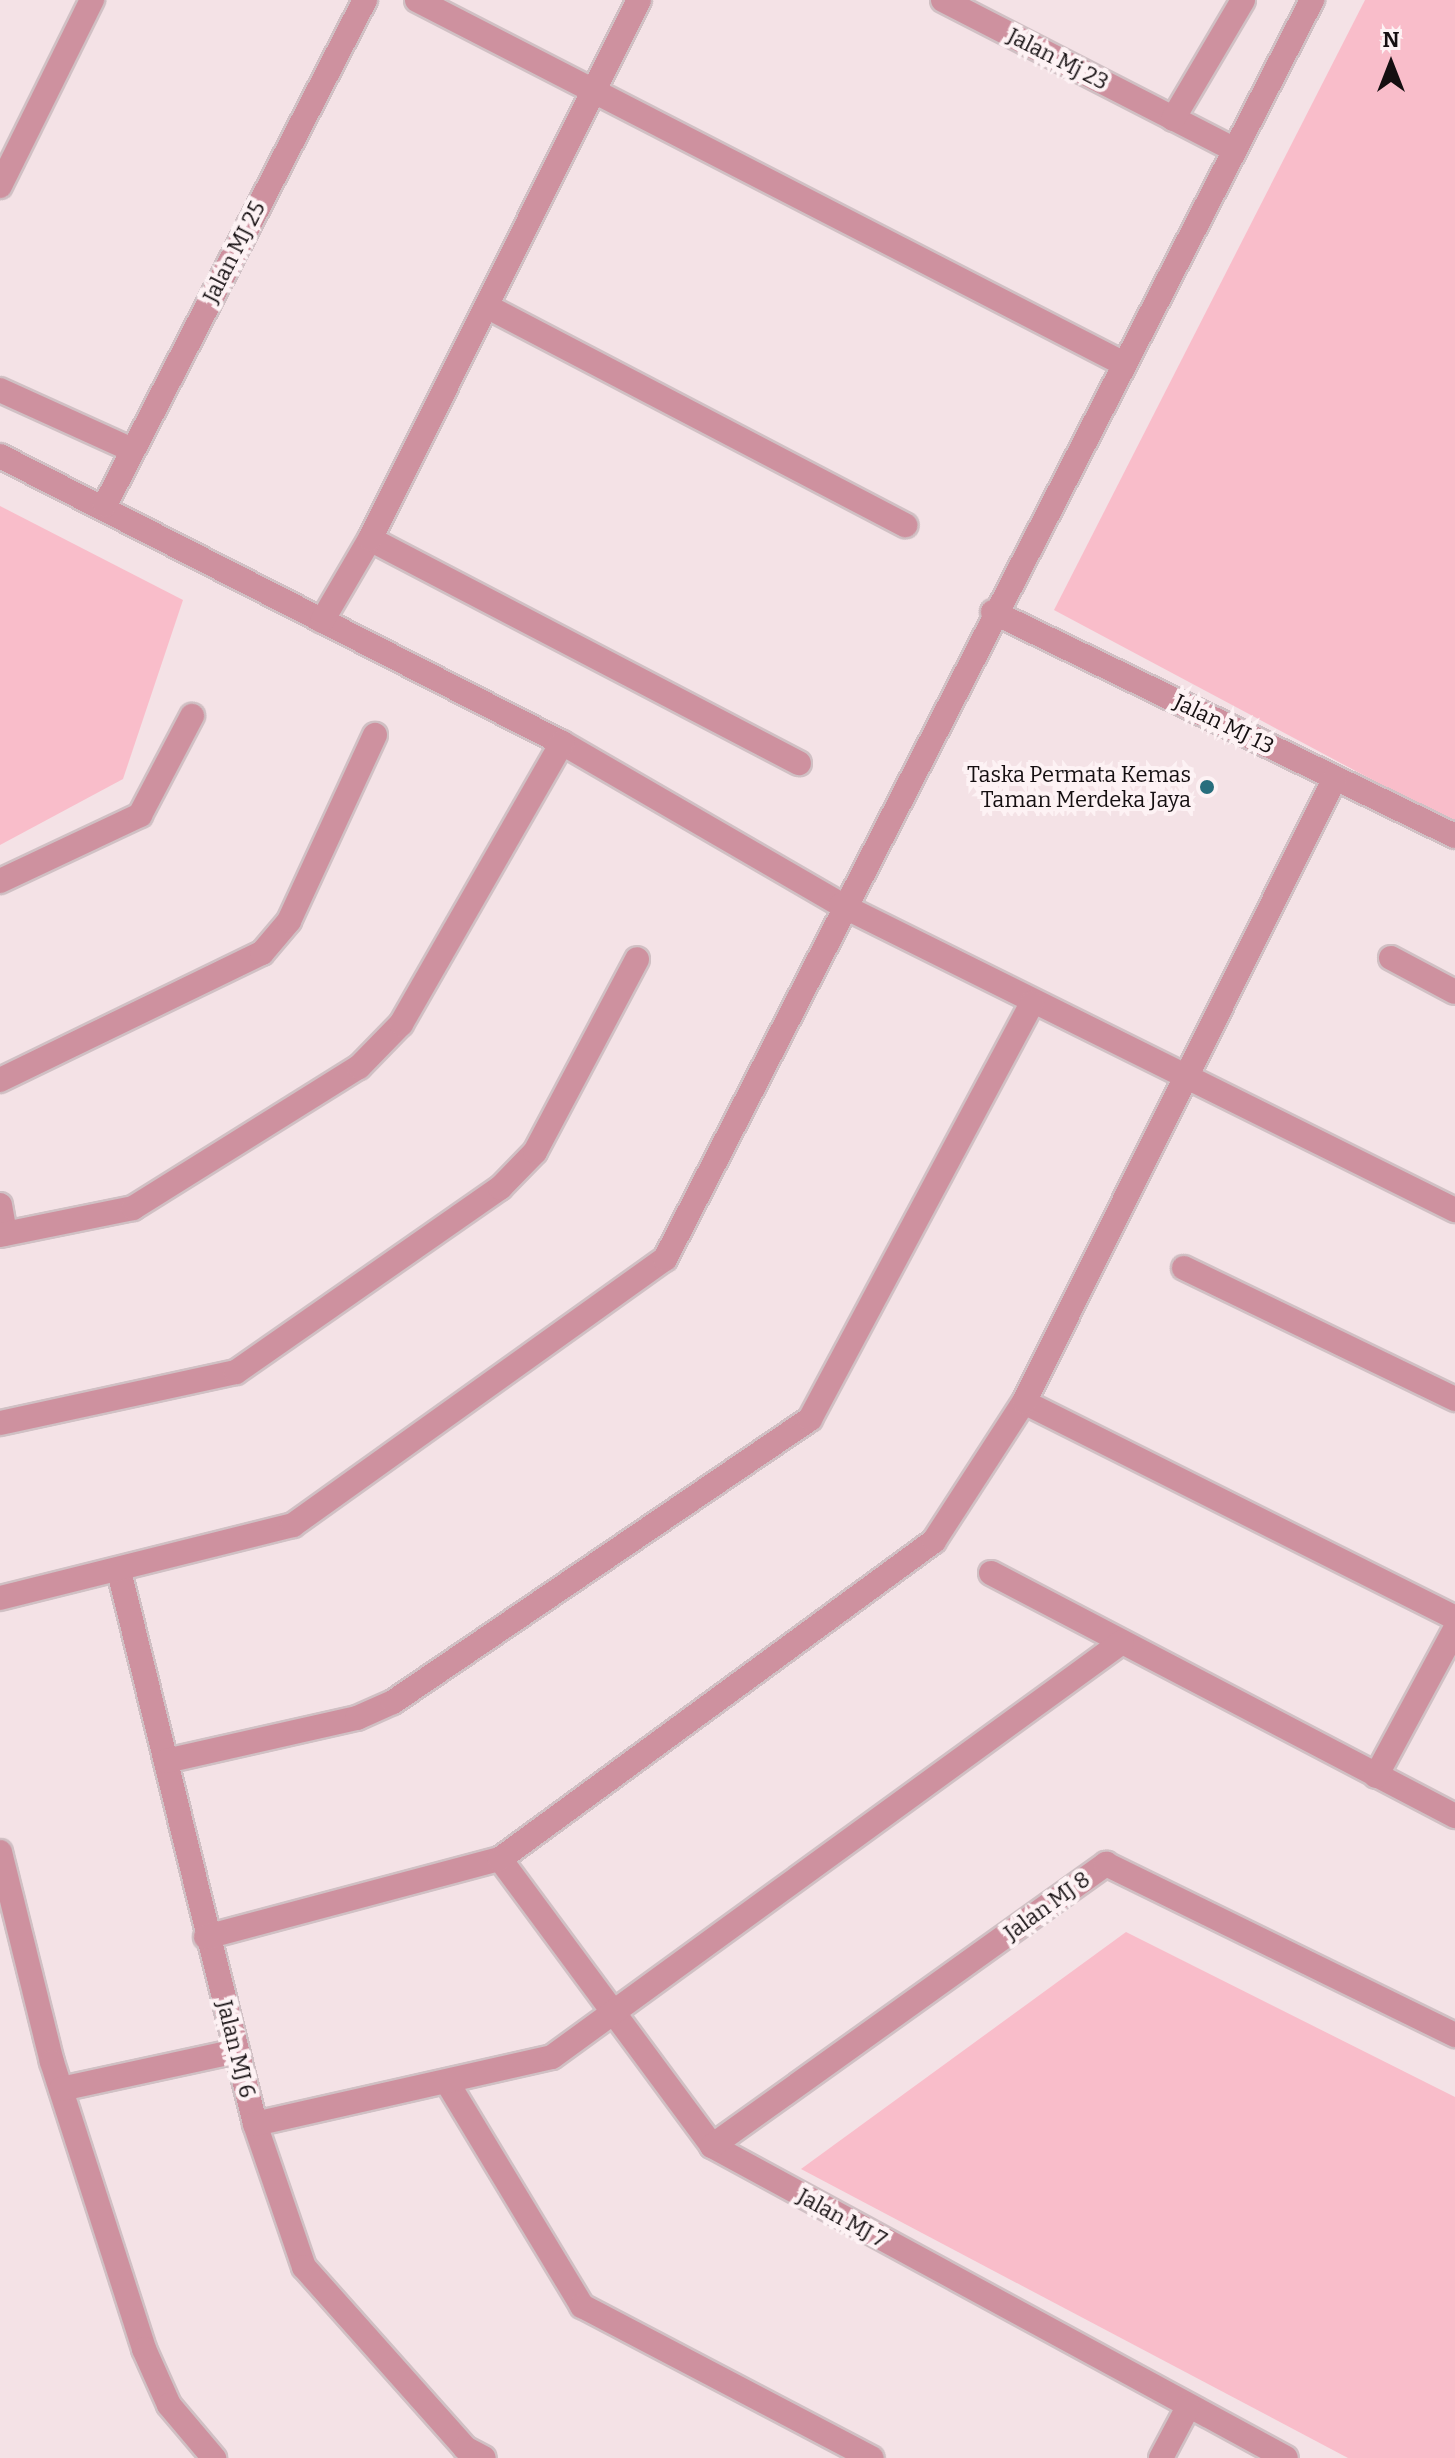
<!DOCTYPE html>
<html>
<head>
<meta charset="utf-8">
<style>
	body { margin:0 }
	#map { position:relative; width:1455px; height:2458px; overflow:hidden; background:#f4e2e6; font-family:Bitter,serif }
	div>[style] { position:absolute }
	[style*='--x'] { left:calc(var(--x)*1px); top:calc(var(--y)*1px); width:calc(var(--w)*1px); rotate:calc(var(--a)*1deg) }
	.green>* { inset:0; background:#f9bdca }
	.roads { filter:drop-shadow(2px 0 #d0c0c4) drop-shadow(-2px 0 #d0c0c4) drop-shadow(0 2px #d0c0c4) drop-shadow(0 -2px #d0c0c4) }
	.minor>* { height:24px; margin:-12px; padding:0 12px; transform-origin:12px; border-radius:12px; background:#ce919f }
	.dots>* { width:22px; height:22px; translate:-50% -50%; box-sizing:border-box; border:4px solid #fdf2f4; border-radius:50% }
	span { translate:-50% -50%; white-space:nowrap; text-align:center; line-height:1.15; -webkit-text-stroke:8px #fdf2f4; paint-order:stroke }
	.street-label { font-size:22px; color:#150f11 }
	.poi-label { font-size:22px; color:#150f11 }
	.right { translate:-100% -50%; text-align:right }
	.north { position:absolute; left:1351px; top:24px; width:80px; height:80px; -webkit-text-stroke:6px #fdf2f4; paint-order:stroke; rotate:0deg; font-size:22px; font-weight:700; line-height:32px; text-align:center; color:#150f11 }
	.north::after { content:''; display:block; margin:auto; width:28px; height:36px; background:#150f11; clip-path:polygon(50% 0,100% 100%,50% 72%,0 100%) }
</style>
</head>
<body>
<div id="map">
	<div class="green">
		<i style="clip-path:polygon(1365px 0,1455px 0,1455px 824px,1054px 610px)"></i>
		<i style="clip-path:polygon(0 506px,183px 600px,123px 779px,0 845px)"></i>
		<i style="clip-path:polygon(1126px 1932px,1455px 2097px,1455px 2458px,1348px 2458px,801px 2169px)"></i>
	</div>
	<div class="roads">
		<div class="minor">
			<i style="--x:417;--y:0;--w:793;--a:27.24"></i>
			<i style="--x:943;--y:0;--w:326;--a:27.2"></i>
			<i style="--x:1173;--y:119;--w:138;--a:-59.5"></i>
			<i style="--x:0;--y:186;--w:208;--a:-63.7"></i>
			<i style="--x:488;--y:307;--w:471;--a:27.6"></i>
			<i style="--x:0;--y:390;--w:145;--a:24.4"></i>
			<i style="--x:0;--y:456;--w:631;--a:27.05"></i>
			<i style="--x:562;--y:743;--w:323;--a:30.1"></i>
			<i style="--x:841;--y:905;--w:686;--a:26.42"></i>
			<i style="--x:105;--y:505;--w:568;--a:-62.76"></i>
			<i style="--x:370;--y:539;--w:484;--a:27.6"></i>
			<i style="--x:993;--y:612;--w:513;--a:25.87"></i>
			<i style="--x:322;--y:621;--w:95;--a:-59.7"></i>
			<i style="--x:370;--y:539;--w:602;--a:-63.48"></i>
			<i style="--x:0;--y:881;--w:155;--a:-25.2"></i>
			<i style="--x:140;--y:815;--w:112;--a:-62.3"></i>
			<i style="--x:1391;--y:958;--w:72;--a:28"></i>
			<i style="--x:0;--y:1080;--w:291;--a:-25.9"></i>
			<i style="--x:262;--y:953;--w:42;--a:-49.8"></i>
			<i style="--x:289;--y:921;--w:205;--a:-65.2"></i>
			<i style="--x:0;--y:1205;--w:29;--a:80"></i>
			<i style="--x:0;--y:1235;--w:136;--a:-11.5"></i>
			<i style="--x:133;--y:1208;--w:266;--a:-32"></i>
			<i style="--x:359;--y:1067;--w:60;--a:-45.7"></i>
			<i style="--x:401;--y:1024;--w:324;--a:-60.2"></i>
			<i style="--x:1184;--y:1268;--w:301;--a:25.8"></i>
			<i style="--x:1024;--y:1402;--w:482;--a:26.6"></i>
			<i style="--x:0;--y:1423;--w:241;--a:-12.2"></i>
			<i style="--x:236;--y:1372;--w:322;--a:-34.9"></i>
			<i style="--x:500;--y:1188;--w:50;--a:-45.8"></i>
			<i style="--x:535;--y:1152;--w:218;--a:-62.1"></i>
			<i style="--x:119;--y:1571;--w:569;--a:76.18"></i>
			<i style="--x:255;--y:2124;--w:151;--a:71.1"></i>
			<i style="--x:304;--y:2267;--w:242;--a:48.3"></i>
			<i style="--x:465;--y:2448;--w:21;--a:28"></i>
			<i style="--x:991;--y:1573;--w:524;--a:27.64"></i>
			<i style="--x:0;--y:1598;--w:302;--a:-14"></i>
			<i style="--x:293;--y:1525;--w:457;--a:-35.6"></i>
			<i style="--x:665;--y:1259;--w:1416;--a:-62.8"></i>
			<i style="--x:166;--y:1761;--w:196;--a:-12.7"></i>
			<i style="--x:357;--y:1718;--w:39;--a:-24"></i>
			<i style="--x:393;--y:1702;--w:504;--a:-34.16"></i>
			<i style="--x:810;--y:1419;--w:471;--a:-61.9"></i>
			<i style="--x:1376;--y:1776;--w:167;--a:-61.7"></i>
			<i style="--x:0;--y:1852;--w:216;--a:76.1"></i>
			<i style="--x:52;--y:2062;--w:301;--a:72.2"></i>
			<i style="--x:144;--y:2349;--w:61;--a:65.9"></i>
			<i style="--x:169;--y:2405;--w:70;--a:49.7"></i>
			<i style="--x:500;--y:1859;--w:357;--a:53.5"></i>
			<i style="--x:712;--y:2146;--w:653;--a:28.53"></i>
			<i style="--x:206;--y:1937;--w:304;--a:-14.9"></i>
			<i style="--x:500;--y:1859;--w:538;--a:-36.23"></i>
			<i style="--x:934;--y:1541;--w:166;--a:-57.1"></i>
			<i style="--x:1024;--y:1402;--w:697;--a:-63.51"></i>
			<i style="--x:447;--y:2082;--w:262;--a:58.9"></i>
			<i style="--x:582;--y:2306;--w:327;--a:27.7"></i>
			<i style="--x:61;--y:2089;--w:180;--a:-12.2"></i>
			<i style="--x:255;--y:2124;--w:304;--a:-12.7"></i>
			<i style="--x:552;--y:2057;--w:705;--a:-36.06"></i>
			<i style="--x:712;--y:2146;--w:485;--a:-35.6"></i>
			<i style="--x:1106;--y:1864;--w:389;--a:26.1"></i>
			<i style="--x:1161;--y:2458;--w:58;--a:-62.1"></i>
		</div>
	</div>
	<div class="dots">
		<i style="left:1207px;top:787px;background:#286e7d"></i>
	</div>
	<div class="street-label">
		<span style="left:1058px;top:59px;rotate:27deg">Jalan Mj 23</span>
		<span style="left:234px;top:252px;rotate:-63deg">Jalan MJ 25</span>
		<span style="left:1224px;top:724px;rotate:26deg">Jalan MJ 13</span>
		<span style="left:1047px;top:1906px;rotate:-36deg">Jalan MJ 8</span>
		<span style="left:236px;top:2049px;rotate:76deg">Jalan MJ 6</span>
		<span style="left:842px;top:2218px;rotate:29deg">Jalan MJ 7</span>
	</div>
	<div class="poi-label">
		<span class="right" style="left:1191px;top:787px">Taska Permata Kemas<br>Taman Merdeka Jaya</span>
	</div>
	<div class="north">N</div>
</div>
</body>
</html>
